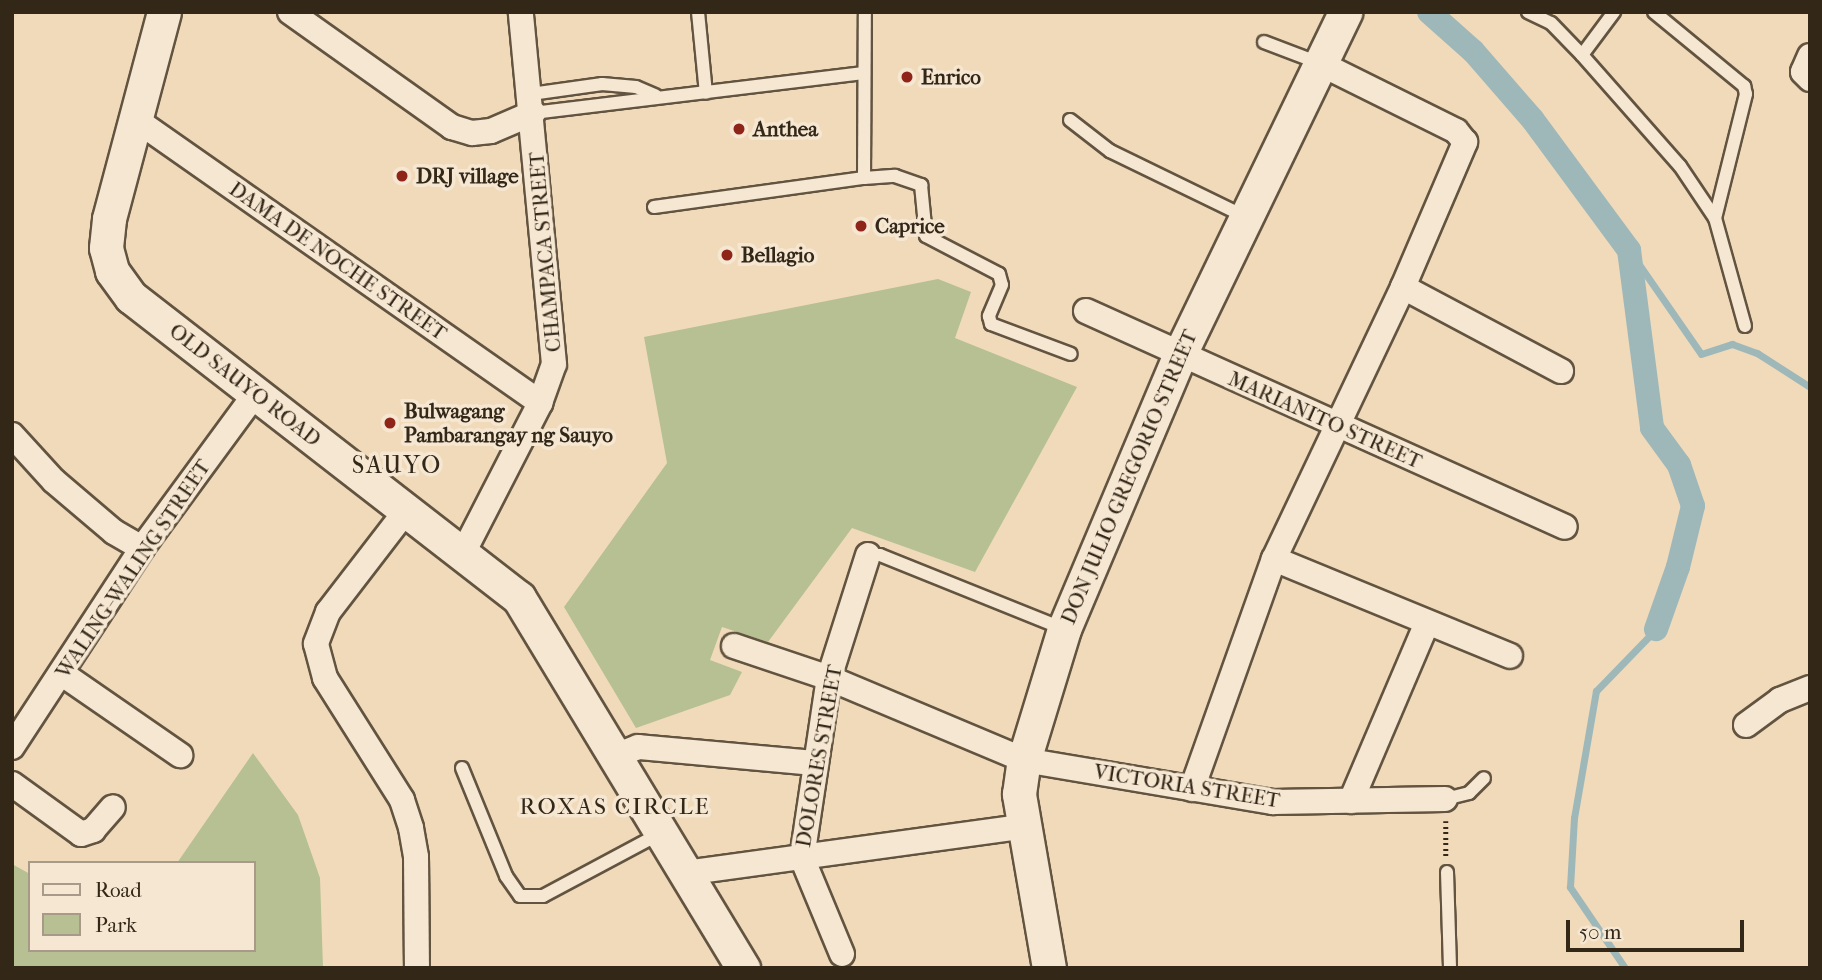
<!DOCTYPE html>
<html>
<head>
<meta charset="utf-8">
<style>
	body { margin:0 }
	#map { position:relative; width:1822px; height:980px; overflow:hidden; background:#f0daba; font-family:"IM FELL French Canon",serif }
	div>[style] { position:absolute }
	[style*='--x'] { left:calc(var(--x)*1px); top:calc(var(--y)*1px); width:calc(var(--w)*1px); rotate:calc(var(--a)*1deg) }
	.green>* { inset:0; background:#b6c092 }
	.stream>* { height:7px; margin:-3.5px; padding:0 3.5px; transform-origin:3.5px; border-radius:3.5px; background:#9eb8ba }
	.canal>* { height:24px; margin:-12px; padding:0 12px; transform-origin:12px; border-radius:12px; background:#9eb8ba }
	.path>* { height:4.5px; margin-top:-2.25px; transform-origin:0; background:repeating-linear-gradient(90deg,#332718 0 2px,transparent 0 5.5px) }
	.roads { filter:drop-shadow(2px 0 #625440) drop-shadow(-2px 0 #625440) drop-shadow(0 2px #625440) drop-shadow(0 -2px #625440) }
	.lane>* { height:12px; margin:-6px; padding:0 6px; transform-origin:6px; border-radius:6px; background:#f5e7d2 }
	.street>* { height:24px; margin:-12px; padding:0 12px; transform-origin:12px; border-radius:12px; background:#f5e7d2 }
	.secondary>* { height:33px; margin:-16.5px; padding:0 16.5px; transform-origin:16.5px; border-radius:16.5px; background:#f5e7d2 }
	.dots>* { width:19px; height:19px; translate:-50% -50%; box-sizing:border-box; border:4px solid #f5e7d2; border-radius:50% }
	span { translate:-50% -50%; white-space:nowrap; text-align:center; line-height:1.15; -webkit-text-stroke:7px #f5e7d2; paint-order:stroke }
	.poi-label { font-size:21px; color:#332718; font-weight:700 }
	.left { translate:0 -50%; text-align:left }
	.street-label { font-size:21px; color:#332718 }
	.neighbourhood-label { font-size:23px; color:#332718; letter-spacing:2px }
	.quarter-label { font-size:24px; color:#332718; letter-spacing:2px }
	.frame { position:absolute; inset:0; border:14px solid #332718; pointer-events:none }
	.legend { position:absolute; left:28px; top:861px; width:228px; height:91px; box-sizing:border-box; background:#f5e7d2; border:2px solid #a79a88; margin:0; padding:9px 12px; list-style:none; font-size:21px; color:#332718 }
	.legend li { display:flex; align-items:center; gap:14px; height:35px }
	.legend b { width:35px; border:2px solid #a79a88 }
	.scale { position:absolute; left:1566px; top:920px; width:178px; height:32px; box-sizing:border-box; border:4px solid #332718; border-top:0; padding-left:9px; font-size:21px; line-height:24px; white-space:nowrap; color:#332718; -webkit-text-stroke:5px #f5e7d2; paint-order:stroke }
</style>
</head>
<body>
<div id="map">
	<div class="green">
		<i style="clip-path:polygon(938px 279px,971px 292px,955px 338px,1077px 387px,975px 572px,852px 528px,768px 642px,722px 627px,710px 660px,742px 672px,730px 695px,636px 728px,564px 607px,667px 463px,644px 337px)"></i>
		<i style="clip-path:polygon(253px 753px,298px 815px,320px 878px,323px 968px,12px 968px,12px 864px,30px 874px,30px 950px,254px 950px,254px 863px,177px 863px)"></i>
	</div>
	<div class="stream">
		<i style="--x:1629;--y:250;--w:126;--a:55.3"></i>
		<i style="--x:1701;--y:354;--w:33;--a:-18"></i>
		<i style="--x:1732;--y:344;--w:27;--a:20"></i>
		<i style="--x:1757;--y:353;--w:63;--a:32.7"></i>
		<i style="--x:1625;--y:968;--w:98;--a:-124.2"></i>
		<i style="--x:1570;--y:887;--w:69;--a:-86.7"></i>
		<i style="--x:1574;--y:818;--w:129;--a:-80.2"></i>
		<i style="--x:1596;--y:691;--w:86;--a:-45.9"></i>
	</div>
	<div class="canal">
		<i style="--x:1429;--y:12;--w:59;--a:41.6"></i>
		<i style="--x:1473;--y:51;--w:91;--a:49"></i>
		<i style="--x:1533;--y:120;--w:162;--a:53.6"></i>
		<i style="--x:1629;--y:250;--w:179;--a:82.6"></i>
		<i style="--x:1652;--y:428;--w:46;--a:53.9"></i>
		<i style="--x:1679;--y:465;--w:43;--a:71.1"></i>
		<i style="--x:1693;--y:506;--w:63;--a:103.8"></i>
		<i style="--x:1678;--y:567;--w:66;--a:109.5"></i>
	</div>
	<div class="path">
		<i style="--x:1446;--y:821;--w:37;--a:90"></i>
	</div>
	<div class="roads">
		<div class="lane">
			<i style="--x:698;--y:12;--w:81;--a:84.4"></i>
			<i style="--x:1528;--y:12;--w:25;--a:26"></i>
			<i style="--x:1551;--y:23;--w:45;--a:45.9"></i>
			<i style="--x:1582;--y:55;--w:54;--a:-53.3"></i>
			<i style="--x:1654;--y:12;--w:117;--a:39.4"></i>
			<i style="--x:1744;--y:86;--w:8;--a:76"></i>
			<i style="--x:1746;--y:94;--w:128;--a:104"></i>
			<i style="--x:1715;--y:218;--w:112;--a:74.5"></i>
			<i style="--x:1264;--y:42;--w:59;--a:20.9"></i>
			<i style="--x:1582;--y:55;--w:148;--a:48.6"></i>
			<i style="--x:1680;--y:166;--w:63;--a:56.1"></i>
			<i style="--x:531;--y:94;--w:72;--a:-8"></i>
			<i style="--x:602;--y:84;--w:34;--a:5"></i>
			<i style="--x:636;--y:87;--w:21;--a:23"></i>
			<i style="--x:533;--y:113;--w:333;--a:-6.9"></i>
			<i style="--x:1070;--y:120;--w:51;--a:37.8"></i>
			<i style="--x:1110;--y:151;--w:149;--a:25.9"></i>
			<i style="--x:864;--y:178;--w:166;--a:-89.7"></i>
			<i style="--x:654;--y:207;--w:212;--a:-7.9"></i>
			<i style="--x:864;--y:178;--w:31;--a:-4"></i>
			<i style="--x:895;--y:176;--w:28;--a:19"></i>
			<i style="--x:921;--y:185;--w:51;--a:84.4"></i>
			<i style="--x:926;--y:236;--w:82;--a:27.5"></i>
			<i style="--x:999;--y:274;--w:11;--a:75"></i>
			<i style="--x:1002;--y:285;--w:34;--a:113"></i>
			<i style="--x:989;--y:316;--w:8;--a:76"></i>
			<i style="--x:991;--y:324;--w:85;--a:20.6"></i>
			<i style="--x:868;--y:555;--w:12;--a:0"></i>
			<i style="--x:880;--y:555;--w:198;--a:21.9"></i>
			<i style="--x:462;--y:768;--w:117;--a:67.8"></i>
			<i style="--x:506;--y:876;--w:24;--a:55"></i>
			<i style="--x:520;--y:896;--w:23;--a:0"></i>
			<i style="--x:543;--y:896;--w:134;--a:-28.1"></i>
			<i style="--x:1445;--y:799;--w:25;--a:-14"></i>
			<i style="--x:1469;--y:793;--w:21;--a:-45"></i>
			<i style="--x:1447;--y:872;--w:96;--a:88.2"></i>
		</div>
		<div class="street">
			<i style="--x:290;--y:12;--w:199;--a:35.4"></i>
			<i style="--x:452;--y:127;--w:21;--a:17"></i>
			<i style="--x:472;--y:133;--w:19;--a:-6"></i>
			<i style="--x:491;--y:131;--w:46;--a:-23.2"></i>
			<i style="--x:1810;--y:56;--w:17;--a:114"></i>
			<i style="--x:1803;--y:72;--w:10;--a:45"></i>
			<i style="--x:135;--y:119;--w:495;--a:35"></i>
			<i style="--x:1403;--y:287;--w:179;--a:28"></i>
			<i style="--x:1086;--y:311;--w:525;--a:24.27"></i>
			<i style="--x:12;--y:435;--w:62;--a:47.6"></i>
			<i style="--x:54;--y:481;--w:79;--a:40.4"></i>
			<i style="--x:114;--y:532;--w:32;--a:30"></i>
			<i style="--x:405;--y:512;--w:126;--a:127.6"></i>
			<i style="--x:328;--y:612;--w:34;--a:111"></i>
			<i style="--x:316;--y:644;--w:35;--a:75"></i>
			<i style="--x:325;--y:678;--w:144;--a:57.7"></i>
			<i style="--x:402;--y:800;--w:29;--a:72"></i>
			<i style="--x:411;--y:828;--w:29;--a:80"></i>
			<i style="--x:416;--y:857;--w:111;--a:89.5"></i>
			<i style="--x:462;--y:555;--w:171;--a:-62.8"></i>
			<i style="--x:540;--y:403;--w:41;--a:-70.3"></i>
			<i style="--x:554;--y:364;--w:354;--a:-95.4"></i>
			<i style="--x:1274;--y:559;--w:255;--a:22.3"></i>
			<i style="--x:734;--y:646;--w:100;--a:18.6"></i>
			<i style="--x:829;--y:678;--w:212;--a:22.8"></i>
			<i style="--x:1024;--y:760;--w:253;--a:9.6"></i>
			<i style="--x:1273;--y:802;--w:172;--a:-1"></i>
			<i style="--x:61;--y:673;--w:145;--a:34.6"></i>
			<i style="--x:1746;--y:725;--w:42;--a:-36.3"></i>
			<i style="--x:1780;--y:700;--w:32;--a:-22"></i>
			<i style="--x:12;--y:747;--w:238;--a:-56.8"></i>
			<i style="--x:142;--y:548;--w:192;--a:-53.7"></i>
			<i style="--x:615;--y:756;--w:25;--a:-21"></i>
			<i style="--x:638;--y:747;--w:176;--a:5.2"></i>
			<i style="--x:12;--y:784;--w:85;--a:35.9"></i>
			<i style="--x:81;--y:834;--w:13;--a:-18"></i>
			<i style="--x:93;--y:830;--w:30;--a:-49"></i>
			<i style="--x:1192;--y:789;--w:244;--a:-70.4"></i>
			<i style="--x:1274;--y:559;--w:301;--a:-64.6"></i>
			<i style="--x:1403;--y:287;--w:158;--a:-66.8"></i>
			<i style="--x:1465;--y:142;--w:14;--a:-129"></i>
			<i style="--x:1456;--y:131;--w:151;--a:-153.6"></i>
			<i style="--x:1351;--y:801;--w:191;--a:-66.9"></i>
			<i style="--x:685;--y:873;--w:340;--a:-7.8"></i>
			<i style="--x:842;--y:954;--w:104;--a:-112.6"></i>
			<i style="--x:802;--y:858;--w:182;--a:-81.5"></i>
			<i style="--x:829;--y:678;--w:129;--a:-72.4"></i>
		</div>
		<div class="secondary">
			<i style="--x:164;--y:12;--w:214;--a:104.9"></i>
			<i style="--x:109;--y:219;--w:29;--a:96"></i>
			<i style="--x:106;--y:248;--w:24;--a:75"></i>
			<i style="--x:112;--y:271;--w:32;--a:54"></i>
			<i style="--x:131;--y:297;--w:491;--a:37.8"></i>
			<i style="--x:519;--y:598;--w:433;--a:58.8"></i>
			<i style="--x:1049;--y:968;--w:177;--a:-99.8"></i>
			<i style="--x:1019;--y:794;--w:34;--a:-82"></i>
			<i style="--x:1024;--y:760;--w:137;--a:-73"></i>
			<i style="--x:1064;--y:629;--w:298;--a:-67.1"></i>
			<i style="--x:1180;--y:354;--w:380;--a:-64.2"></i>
		</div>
	</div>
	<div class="dots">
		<i style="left:907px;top:77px;background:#8f2418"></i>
		<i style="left:739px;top:129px;background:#8f2418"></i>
		<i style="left:402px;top:176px;background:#8f2418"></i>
		<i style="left:861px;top:226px;background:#8f2418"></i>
		<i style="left:727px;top:255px;background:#8f2418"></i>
		<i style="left:390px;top:423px;background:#8f2418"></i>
	</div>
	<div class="poi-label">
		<span class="left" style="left:921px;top:77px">Enrico</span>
		<span class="left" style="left:753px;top:129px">Anthea</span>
		<span class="left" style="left:416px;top:176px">DRJ village</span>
		<span class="left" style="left:875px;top:226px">Caprice</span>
		<span class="left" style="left:741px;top:255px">Bellagio</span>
		<span class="left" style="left:404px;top:423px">Bulwagang<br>Pambarangay ng Sauyo</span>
	</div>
	<div class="street-label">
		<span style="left:545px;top:252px;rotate:-95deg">CHAMPACA STREET</span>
		<span style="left:338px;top:261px;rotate:35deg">DAMA DE NOCHE STREET</span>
		<span style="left:245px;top:385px;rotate:38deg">OLD SAUYO ROAD</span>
		<span style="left:1325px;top:420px;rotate:24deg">MARIANITO STREET</span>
		<span style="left:1129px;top:477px;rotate:-67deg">DON JULIO GREGORIO STREET</span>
		<span style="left:133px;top:569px;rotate:-56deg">WALING-WALING STREET</span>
		<span style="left:819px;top:756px;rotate:-80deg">DOLORES STREET</span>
		<span style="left:1187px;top:786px;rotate:9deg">VICTORIA STREET</span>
	</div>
	<div class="neighbourhood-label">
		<span style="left:615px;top:807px">ROXAS CIRCLE</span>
	</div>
	<div class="quarter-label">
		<span style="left:397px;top:466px">SAUYO</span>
	</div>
	<div class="frame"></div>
	<ul class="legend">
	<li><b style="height:9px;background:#f5e7d2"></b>Road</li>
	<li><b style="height:19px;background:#b6c092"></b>Park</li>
	</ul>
	<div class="scale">50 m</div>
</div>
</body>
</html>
